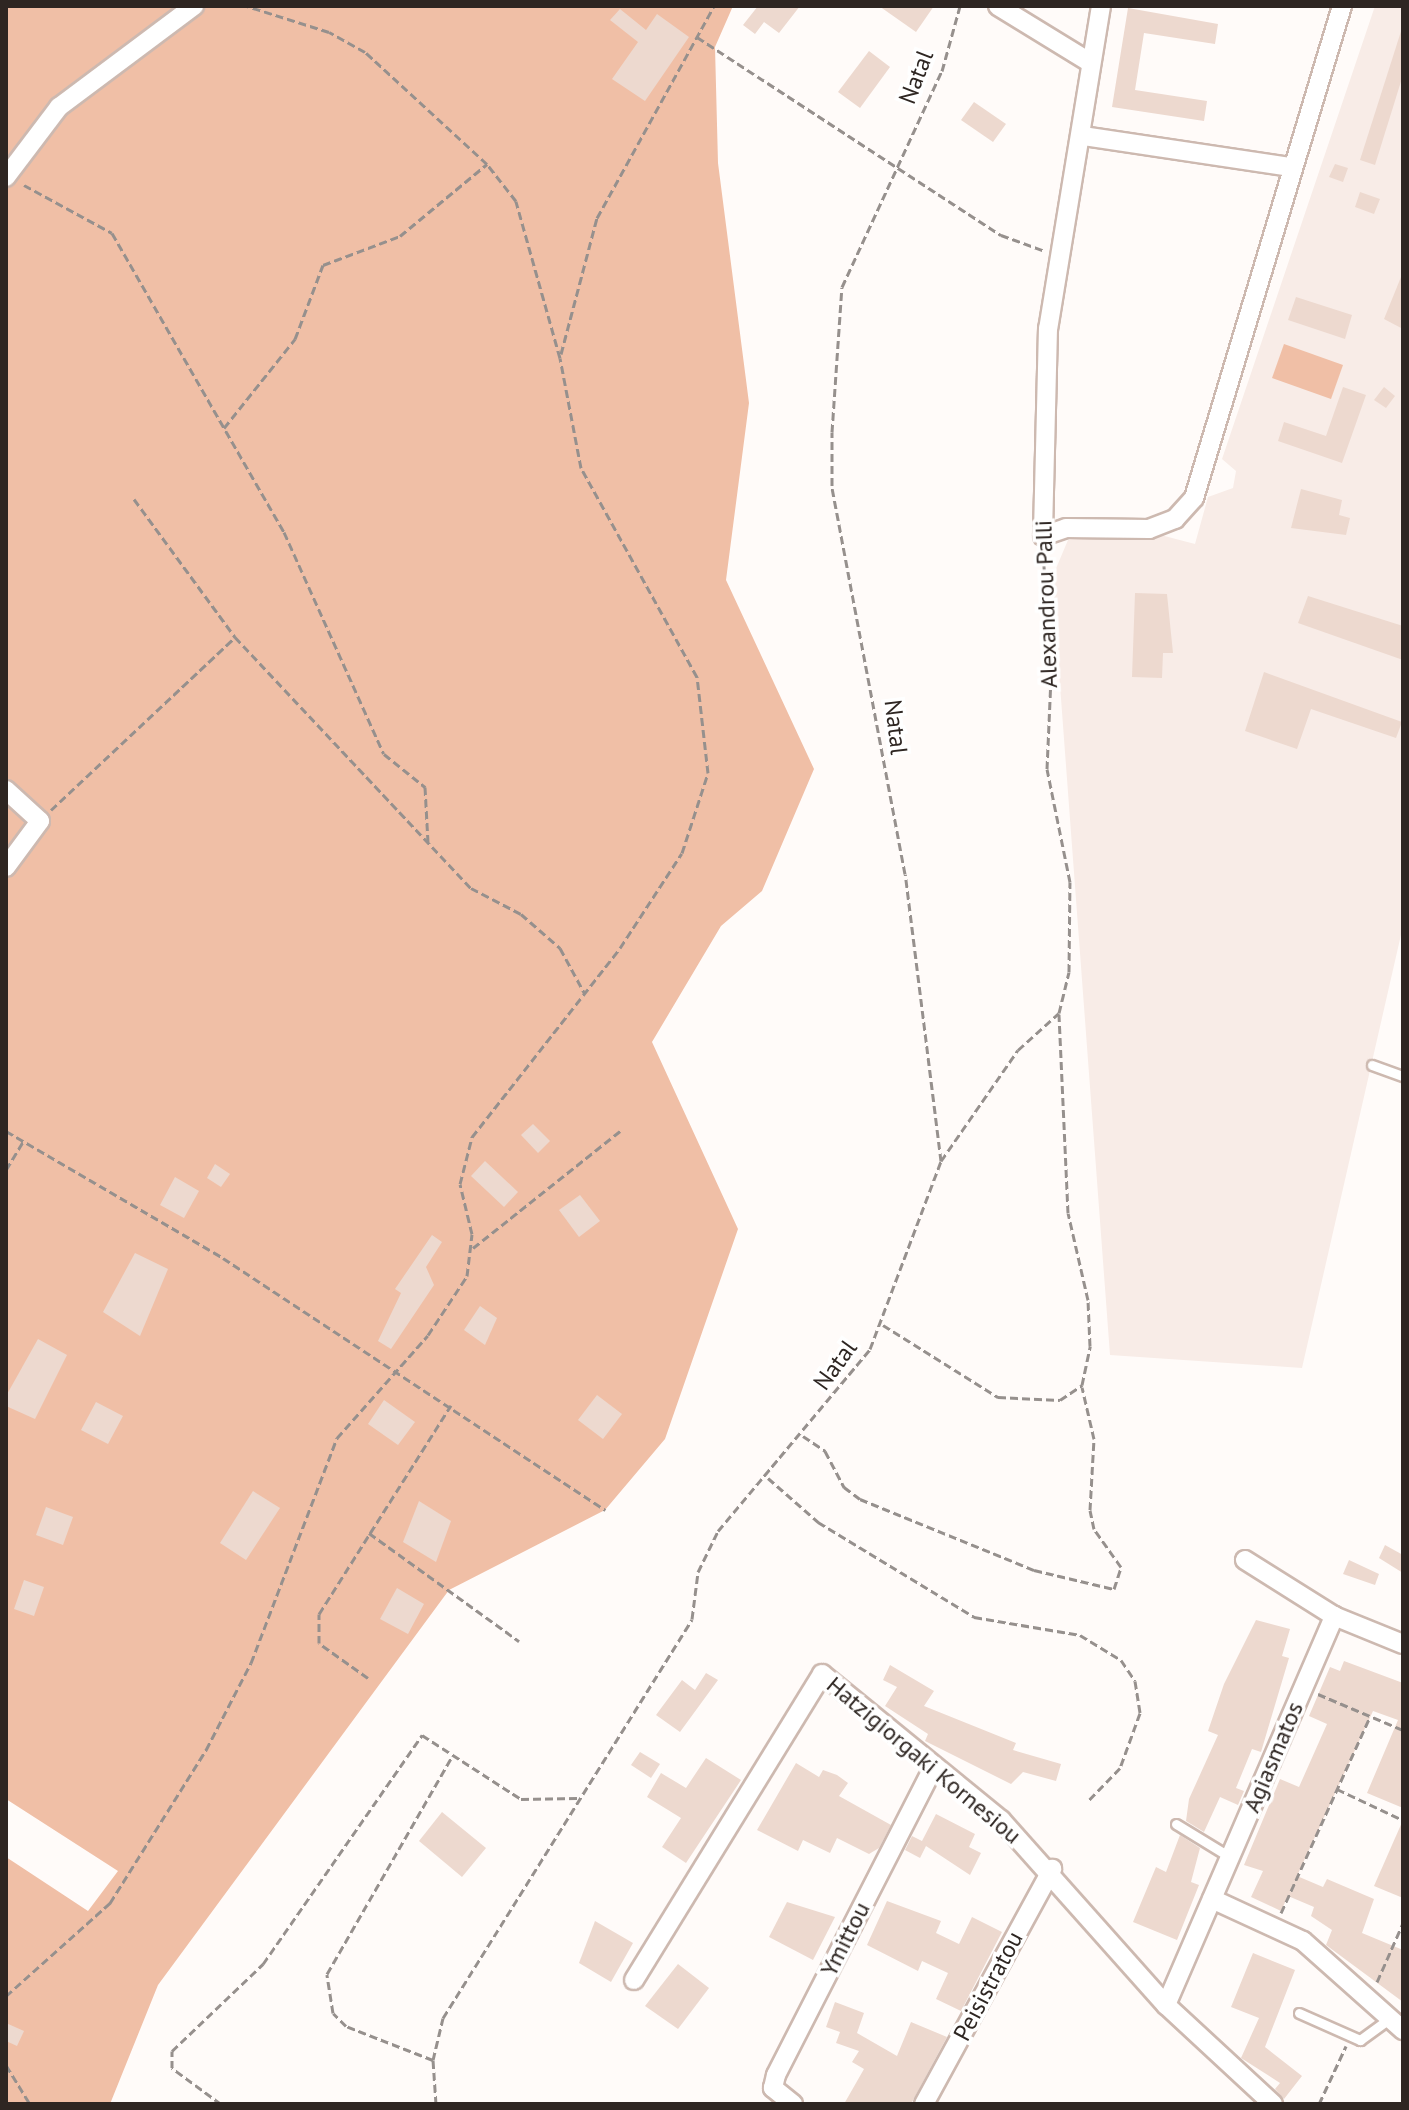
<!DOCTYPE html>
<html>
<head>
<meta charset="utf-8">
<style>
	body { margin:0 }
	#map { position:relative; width:1409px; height:2110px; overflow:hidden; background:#fffbf9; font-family:"PT Sans",sans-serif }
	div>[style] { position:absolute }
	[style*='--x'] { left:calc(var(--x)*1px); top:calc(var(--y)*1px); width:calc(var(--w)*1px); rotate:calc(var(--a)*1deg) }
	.built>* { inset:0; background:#f8ece7 }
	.green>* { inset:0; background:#f0bfa6 }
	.building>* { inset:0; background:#edd9cf }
	.path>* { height:3px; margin-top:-1.5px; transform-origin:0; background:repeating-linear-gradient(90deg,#96908d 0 8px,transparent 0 12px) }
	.roads { filter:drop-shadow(2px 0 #cdb9b0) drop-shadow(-2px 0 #cdb9b0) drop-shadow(0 2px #cdb9b0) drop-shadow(0 -2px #cdb9b0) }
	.lane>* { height:9px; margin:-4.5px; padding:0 4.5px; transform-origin:4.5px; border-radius:4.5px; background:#fff }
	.street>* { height:18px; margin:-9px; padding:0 9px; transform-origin:9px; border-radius:9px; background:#fff }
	span { translate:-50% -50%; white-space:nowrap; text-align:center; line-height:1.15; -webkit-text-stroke:7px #fff; paint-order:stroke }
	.street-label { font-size:24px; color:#2e2622 }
	.frame { position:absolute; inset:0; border:8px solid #2e2622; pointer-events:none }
</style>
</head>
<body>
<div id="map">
	<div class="built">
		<i style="clip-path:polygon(1375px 6px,1403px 6px,1403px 926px,1302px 1368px,1110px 1355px,1052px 578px,1068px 540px,1082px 533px,1153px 533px,1195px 544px,1208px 497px,1233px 488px,1236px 471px,1222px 459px)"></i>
	</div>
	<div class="green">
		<i style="clip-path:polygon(6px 6px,733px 6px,715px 47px,718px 163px,749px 403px,726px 580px,814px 769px,762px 891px,721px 926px,652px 1042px,738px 1229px,665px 1439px,605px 1510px,449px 1590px,158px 1985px,110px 2104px,6px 2104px,6px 1857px,88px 1911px,118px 1871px,6px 1799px)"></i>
		<i style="clip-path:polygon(1284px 344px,1343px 365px,1331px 399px,1272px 378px)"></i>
	</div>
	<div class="building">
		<i style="clip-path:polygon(758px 6px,800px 6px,779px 33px,764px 22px,755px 34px,743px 25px)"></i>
		<i style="clip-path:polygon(879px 6px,934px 6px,916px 32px)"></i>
		<i style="clip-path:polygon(1128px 8px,1218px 24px,1215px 44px,1144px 33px,1135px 90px,1207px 101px,1204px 121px,1112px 107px)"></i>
		<i style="clip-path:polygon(620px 9px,646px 30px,657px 14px,689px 37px,645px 101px,612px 79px,638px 42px,610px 20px)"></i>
		<i style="clip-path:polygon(1403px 25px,1403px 75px,1375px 165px,1360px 160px)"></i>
		<i style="clip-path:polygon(869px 51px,890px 67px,860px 108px,838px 92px)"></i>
		<i style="clip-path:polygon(974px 102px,1006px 124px,993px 142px,961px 120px)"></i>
		<i style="clip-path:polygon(1335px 164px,1348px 168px,1343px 182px,1329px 177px)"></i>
		<i style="clip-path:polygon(1360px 192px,1380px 199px,1374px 214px,1355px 207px)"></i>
		<i style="clip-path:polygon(1403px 272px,1403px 329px,1384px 319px)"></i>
		<i style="clip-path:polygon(1296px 297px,1352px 315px,1345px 339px,1288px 320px)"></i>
		<i style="clip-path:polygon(1343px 387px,1366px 395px,1342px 463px,1278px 441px,1284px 422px,1326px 436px)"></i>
		<i style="clip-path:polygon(1384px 387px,1395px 396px,1386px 408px,1374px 400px)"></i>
		<i style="clip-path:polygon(1301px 489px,1342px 500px,1339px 515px,1350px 518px,1346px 535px,1291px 528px)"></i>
		<i style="clip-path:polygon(1135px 593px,1167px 594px,1173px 653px,1163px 653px,1162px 678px,1132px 677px)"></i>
		<i style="clip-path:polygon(1308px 596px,1403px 626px,1403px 660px,1298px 623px)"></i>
		<i style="clip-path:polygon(1264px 672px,1402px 722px,1396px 738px,1311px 709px,1297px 749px,1245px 731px)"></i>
		<i style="clip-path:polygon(533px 1124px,550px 1141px,538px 1153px,521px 1135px)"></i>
		<i style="clip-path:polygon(485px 1161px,518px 1192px,504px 1207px,471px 1176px)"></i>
		<i style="clip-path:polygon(215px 1164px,230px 1174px,221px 1187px,207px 1178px)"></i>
		<i style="clip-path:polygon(175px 1177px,199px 1191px,184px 1218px,160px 1205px)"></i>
		<i style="clip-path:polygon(580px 1195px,600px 1221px,579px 1237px,559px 1210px)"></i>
		<i style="clip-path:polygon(432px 1235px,442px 1242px,426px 1267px,434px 1285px,391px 1349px,378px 1341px,401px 1293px,395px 1289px)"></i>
		<i style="clip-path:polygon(135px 1253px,168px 1269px,140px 1336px,103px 1312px)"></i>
		<i style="clip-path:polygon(480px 1306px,497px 1318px,485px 1345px,464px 1330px)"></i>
		<i style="clip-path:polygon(38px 1339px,67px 1355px,35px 1419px,6px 1406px,6px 1396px)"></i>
		<i style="clip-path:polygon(597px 1395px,622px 1414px,603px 1439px,578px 1420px)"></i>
		<i style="clip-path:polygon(384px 1400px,415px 1422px,398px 1445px,368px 1424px)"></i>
		<i style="clip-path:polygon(96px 1402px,123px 1416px,108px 1444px,81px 1430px)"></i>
		<i style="clip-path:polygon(253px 1491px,280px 1508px,246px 1560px,220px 1543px)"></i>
		<i style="clip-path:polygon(419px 1501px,451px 1521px,436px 1562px,403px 1542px)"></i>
		<i style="clip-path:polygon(46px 1507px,73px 1517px,63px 1545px,36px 1535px)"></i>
		<i style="clip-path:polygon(1385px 1545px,1403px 1555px,1403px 1573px,1379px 1558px)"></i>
		<i style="clip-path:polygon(1349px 1560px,1379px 1574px,1375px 1585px,1343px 1574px)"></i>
		<i style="clip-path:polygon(24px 1580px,44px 1587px,34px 1616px,14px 1609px)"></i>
		<i style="clip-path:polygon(397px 1588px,424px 1604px,408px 1634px,380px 1619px)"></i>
		<i style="clip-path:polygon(1256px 1620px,1290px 1629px,1282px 1656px,1289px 1658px,1261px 1752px,1252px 1749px,1236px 1788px,1244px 1791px,1238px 1805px,1220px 1797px,1204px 1832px,1186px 1821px,1189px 1799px,1218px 1735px,1208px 1731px,1224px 1684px)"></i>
		<i style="clip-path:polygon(1344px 1661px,1403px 1683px,1403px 1808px,1367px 1793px,1398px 1720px,1373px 1711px,1297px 1876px,1323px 1887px,1327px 1879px,1374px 1899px,1362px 1933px,1403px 1950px,1403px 2002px,1326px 1945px,1332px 1930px,1311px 1916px,1314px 1907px,1288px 1896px,1281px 1911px,1251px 1897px,1263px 1871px,1244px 1865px,1280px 1779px,1299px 1787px,1327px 1724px,1309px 1716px,1330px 1667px,1340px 1671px)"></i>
		<i style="clip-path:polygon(890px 1665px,934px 1691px,924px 1706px,1016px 1743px,1013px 1750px,1061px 1764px,1056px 1781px,1023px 1772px,1011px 1784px,925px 1741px,928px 1734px,885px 1706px,897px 1687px,883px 1680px)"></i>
		<i style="clip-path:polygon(706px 1673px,718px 1680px,680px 1732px,656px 1715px,682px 1680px,695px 1690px)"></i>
		<i style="clip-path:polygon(640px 1752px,660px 1764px,651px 1778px,631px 1765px)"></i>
		<i style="clip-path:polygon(706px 1758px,741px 1780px,686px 1863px,662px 1847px,681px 1818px,647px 1797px,661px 1773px,686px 1788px)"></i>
		<i style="clip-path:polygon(796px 1763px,819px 1777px,823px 1770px,837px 1775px,848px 1783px,839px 1796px,891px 1825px,879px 1848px,869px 1854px,837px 1838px,830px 1853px,803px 1840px,798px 1851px,757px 1830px)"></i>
		<i style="clip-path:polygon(442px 1812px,486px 1848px,462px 1877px,419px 1841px)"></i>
		<i style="clip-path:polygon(936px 1814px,975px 1834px,969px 1847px,981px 1853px,970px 1875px,926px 1846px,920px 1858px,905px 1850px,912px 1836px,922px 1841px)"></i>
		<i style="clip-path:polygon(1403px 1820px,1403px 1898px,1374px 1886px)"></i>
		<i style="clip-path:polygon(1180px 1835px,1200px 1848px,1191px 1882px,1199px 1885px,1177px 1940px,1133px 1922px,1156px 1867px,1166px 1872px)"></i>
		<i style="clip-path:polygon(887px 1901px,941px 1921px,936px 1933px,959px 1944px,972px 1917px,1002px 1932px,961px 2011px,936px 1999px,948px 1973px,922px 1961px,918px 1971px,867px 1945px)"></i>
		<i style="clip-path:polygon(787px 1902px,835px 1917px,813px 1960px,769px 1937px)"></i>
		<i style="clip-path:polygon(595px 1921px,633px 1943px,611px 1982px,579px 1963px)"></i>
		<i style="clip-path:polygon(1253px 1953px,1295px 1970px,1265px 2047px,1302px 2076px,1284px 2099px,1275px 2089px,1280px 2083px,1241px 2058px,1259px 2018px,1231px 2007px)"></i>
		<i style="clip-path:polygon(678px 1964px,709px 1988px,678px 2029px,645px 2006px)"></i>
		<i style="clip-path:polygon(835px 2002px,864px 2013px,857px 2033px,897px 2056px,911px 2022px,947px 2037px,911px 2104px,844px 2104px,864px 2069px,852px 2062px,859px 2051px,836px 2043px,840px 2032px,826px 2027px)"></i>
		<i style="clip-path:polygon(6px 2023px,24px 2031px,17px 2046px,6px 2041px)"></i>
	</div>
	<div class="path">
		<i style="--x:697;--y:37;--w:363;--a:33.1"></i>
		<i style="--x:1001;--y:235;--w:47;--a:20"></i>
		<i style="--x:24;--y:185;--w:100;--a:28.6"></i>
		<i style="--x:112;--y:233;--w:345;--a:60.1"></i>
		<i style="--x:284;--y:532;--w:243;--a:65.8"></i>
		<i style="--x:384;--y:754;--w:53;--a:38.8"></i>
		<i style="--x:425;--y:787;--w:55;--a:86.9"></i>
		<i style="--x:561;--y:354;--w:141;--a:-75.2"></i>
		<i style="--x:597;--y:218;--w:242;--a:-61.1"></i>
		<i style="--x:224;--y:428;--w:114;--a:-51.4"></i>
		<i style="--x:295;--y:339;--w:79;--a:-69.3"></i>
		<i style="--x:323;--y:265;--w:82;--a:-20.6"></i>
		<i style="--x:400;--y:236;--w:113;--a:-39.6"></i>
		<i style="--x:134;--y:499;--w:171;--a:53.8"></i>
		<i style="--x:235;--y:637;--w:345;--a:46.8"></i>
		<i style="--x:471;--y:888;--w:56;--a:27.5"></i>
		<i style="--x:521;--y:914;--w:52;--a:41.1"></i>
		<i style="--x:560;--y:948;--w:52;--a:61.5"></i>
		<i style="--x:51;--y:810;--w:253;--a:-43.2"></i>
		<i style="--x:6;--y:1131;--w:251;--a:30.3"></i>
		<i style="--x:223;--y:1258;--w:458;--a:33.4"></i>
		<i style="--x:941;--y:1161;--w:135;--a:-55.3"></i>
		<i style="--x:1018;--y:1050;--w:55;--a:-42.1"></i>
		<i style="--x:1059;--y:1013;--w:42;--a:-76.3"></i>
		<i style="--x:1069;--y:972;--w:90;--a:-89.4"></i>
		<i style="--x:1070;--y:882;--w:115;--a:-101.5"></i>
		<i style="--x:1047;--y:769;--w:91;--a:-87.5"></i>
		<i style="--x:1051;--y:678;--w:127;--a:-93.6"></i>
		<i style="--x:6;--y:1170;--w:33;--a:-59"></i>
		<i style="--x:473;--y:1248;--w:188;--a:-38.5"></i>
		<i style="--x:883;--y:1325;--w:136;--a:32.1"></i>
		<i style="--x:998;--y:1397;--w:62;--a:2.8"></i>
		<i style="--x:1060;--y:1400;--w:27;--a:-34"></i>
		<i style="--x:1082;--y:1385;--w:40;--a:-78"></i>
		<i style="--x:1090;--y:1346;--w:46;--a:-92.5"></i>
		<i style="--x:1088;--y:1300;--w:89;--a:-102.9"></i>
		<i style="--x:1068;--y:1213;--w:199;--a:-92.6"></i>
		<i style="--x:803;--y:1436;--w:27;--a:34"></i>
		<i style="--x:825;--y:1451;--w:41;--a:62.2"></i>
		<i style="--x:844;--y:1487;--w:20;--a:37"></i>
		<i style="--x:860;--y:1499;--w:188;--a:22.2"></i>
		<i style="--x:1034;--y:1570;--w:82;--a:13.4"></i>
		<i style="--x:1114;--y:1589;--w:23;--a:-72"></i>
		<i style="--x:1121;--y:1567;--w:47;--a:-125.4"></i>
		<i style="--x:1094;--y:1529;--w:19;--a:-102"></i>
		<i style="--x:1090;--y:1510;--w:71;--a:-86.8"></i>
		<i style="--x:1094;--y:1439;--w:53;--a:-103"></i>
		<i style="--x:768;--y:1478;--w:67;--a:41.3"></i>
		<i style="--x:818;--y:1522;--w:183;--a:31.3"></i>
		<i style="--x:974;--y:1617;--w:108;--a:9.6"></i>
		<i style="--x:1080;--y:1635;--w:48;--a:31.4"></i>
		<i style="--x:1121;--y:1660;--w:25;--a:56"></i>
		<i style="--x:1135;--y:1681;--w:32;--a:81"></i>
		<i style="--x:1140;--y:1713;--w:59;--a:110"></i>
		<i style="--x:1120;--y:1768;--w:46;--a:134.1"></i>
		<i style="--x:369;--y:1533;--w:185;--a:35.8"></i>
		<i style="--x:368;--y:1678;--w:60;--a:-144.5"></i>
		<i style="--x:319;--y:1643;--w:29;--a:-90"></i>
		<i style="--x:319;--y:1614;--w:247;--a:-57.7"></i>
		<i style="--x:1318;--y:1694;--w:92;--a:23"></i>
		<i style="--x:1337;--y:1789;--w:73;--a:25.2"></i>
		<i style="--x:1281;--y:1913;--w:215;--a:-65.6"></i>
		<i style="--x:1377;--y:1982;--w:64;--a:-66.2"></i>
		<i style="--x:6;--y:1996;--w:140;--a:-41.8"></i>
		<i style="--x:110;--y:1903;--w:181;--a:-57.9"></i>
		<i style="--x:206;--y:1750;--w:98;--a:-62.7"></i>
		<i style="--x:251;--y:1663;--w:241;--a:-69.1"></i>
		<i style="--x:337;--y:1438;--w:137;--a:-48.5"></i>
		<i style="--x:428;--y:1335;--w:71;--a:-56.5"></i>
		<i style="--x:467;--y:1276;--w:42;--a:-83.2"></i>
		<i style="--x:472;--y:1234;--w:51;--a:-103.5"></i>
		<i style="--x:460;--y:1184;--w:49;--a:-75.7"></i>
		<i style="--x:472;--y:1137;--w:240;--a:-51.9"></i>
		<i style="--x:620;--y:948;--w:113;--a:-56.9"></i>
		<i style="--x:682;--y:853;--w:84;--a:-72"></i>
		<i style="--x:708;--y:773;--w:97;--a:-96.5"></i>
		<i style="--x:697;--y:677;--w:239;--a:-119"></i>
		<i style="--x:581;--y:468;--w:112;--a:-100.8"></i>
		<i style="--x:560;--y:358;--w:163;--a:-105.7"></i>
		<i style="--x:516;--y:201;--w:47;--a:-128.1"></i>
		<i style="--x:487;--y:164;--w:166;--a:-137.4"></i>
		<i style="--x:365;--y:52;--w:41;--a:-150.9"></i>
		<i style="--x:329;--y:32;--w:86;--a:-162.4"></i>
		<i style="--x:433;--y:2060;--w:93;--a:-158.7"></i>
		<i style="--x:346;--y:2026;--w:18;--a:-135"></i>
		<i style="--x:333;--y:2013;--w:39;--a:-99"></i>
		<i style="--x:327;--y:1974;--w:250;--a:-60.1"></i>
		<i style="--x:6;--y:2065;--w:46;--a:58.4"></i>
		<i style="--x:221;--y:2104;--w:61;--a:-143.7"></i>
		<i style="--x:172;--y:2068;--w:17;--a:-90"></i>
		<i style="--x:172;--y:2051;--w:126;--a:-43.7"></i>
		<i style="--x:263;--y:1964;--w:279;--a:-55.2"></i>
		<i style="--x:422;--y:1735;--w:118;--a:32.9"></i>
		<i style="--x:521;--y:1799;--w:56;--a:-1"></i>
		<i style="--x:436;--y:2104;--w:44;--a:-93.9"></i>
		<i style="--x:433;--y:2060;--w:43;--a:-76.6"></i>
		<i style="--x:443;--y:2018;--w:470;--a:-58"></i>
		<i style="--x:692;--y:1619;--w:47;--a:-82.7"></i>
		<i style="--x:698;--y:1572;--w:46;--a:-64"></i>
		<i style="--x:718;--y:1531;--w:237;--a:-50.1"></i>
		<i style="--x:870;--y:1349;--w:201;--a:-69.3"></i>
		<i style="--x:941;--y:1161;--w:289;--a:-97.1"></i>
		<i style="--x:905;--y:874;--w:395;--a:-100.7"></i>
		<i style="--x:832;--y:486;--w:54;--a:-90"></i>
		<i style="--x:832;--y:432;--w:145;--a:-86.1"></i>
		<i style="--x:842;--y:287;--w:238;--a:-65.2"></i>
		<i style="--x:942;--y:71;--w:67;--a:-74.5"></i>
		<i style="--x:1319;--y:2104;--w:64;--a:-65"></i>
	</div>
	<div class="roads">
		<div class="lane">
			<i style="--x:1372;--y:1065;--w:33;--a:20"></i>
			<i style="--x:1176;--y:1824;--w:63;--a:31.4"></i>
			<i style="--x:1299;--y:2013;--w:67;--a:23.9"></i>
			<i style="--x:1360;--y:2040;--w:34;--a:-36"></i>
		</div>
		<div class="street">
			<i style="--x:998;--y:6;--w:109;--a:31.5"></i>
			<i style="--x:1101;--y:6;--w:326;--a:99.3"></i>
			<i style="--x:1048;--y:328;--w:208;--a:91.4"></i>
			<i style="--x:1043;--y:536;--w:24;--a:-19"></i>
			<i style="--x:1066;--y:528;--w:83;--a:0.7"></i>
			<i style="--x:1149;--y:529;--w:28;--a:-21"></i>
			<i style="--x:1175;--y:519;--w:28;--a:-48"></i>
			<i style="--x:1194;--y:498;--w:514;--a:-73.26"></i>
			<i style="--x:1083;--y:136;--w:210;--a:8.5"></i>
			<i style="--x:6;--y:177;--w:88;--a:-52.9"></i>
			<i style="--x:59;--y:107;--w:169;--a:-36.8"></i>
			<i style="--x:6;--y:790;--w:46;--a:42.4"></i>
			<i style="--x:40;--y:821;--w:57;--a:126.5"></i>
			<i style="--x:1245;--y:1560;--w:105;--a:32.2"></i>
			<i style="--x:1334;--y:1616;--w:74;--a:22.1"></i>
			<i style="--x:1212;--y:1899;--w:100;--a:24.8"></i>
			<i style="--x:1303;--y:1941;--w:134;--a:41.7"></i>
			<i style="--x:634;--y:1980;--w:359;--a:-58.4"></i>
			<i style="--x:822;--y:1674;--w:231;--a:39.2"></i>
			<i style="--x:1001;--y:1820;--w:248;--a:48.3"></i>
			<i style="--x:1166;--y:2005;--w:146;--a:42.8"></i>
			<i style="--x:1166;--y:2005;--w:424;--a:-66.6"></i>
			<i style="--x:793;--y:2104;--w:26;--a:-141"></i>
			<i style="--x:773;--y:2088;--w:13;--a:-77"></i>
			<i style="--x:776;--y:2075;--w:345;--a:-62.9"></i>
			<i style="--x:924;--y:2104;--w:268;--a:-61.4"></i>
		</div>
	</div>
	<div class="street-label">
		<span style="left:916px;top:77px;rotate:-69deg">Natal</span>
		<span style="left:1046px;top:604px;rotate:-92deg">Alexandrou Palli</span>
		<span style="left:896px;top:727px;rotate:83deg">Natal</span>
		<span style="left:835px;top:1365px;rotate:-54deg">Natal</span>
		<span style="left:1273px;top:1757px;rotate:-67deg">Agiasmatos</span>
		<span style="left:924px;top:1760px;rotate:40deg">Hatzigiorgaki Kornesiou</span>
		<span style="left:845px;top:1939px;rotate:-63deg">Ymittou</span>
		<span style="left:988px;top:1986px;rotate:-62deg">Peisistratou</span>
	</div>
	<div class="frame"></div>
</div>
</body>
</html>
